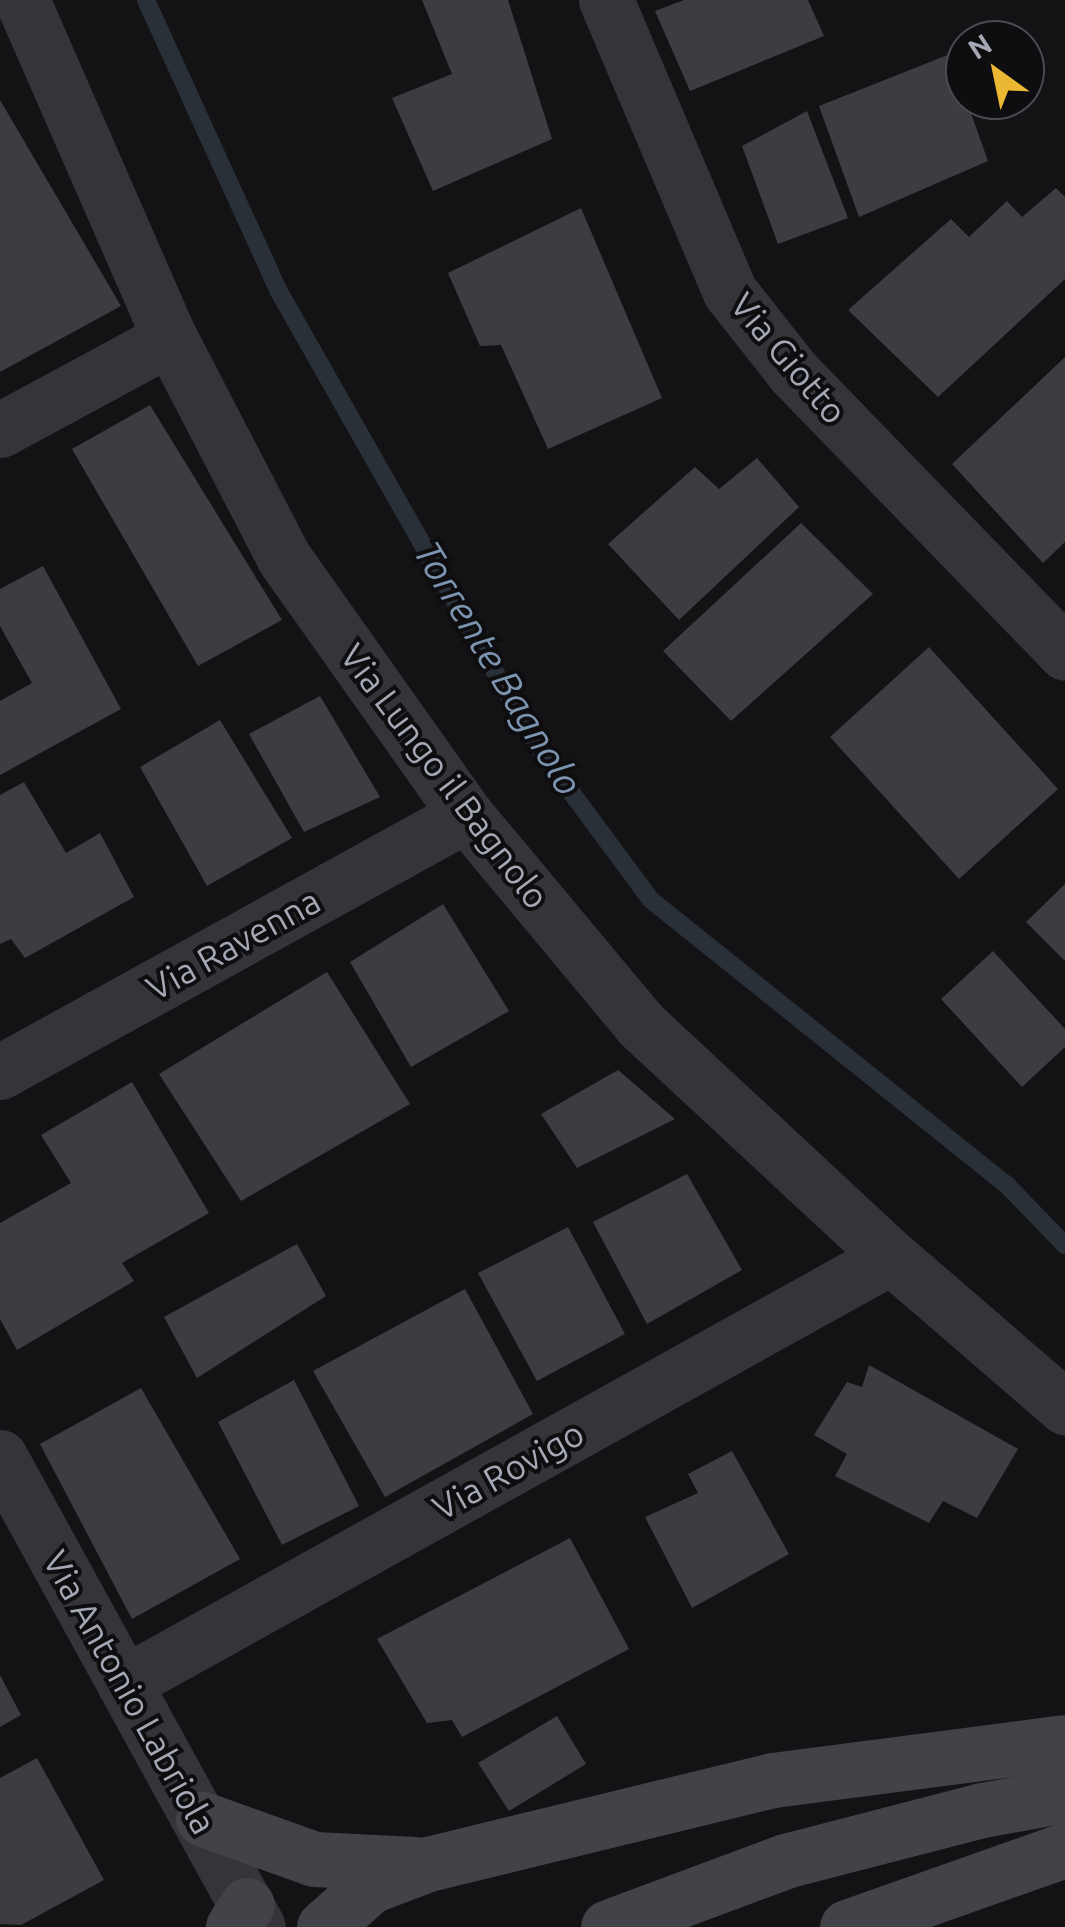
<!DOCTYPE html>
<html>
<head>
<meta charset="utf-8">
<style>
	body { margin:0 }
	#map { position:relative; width:1065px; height:1927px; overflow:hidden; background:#131214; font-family:Ubuntu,sans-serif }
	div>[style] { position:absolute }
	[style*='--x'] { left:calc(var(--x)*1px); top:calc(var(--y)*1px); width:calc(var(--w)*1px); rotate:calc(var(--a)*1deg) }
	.stream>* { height:18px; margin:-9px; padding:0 9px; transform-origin:9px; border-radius:9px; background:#293037 }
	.building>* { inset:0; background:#3d3d41 }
	.minor>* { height:55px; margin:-27.5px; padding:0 27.5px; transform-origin:27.5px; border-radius:27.5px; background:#343439 }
	.tertiary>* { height:55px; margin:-27.5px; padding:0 27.5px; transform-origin:27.5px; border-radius:27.5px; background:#343439 }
	.secondary>* { height:55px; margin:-27.5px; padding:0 27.5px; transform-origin:27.5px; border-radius:27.5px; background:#424349 }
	span { translate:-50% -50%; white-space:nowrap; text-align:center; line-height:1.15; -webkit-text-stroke:8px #0e0d0f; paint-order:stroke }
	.street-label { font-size:35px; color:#a4a8b4 }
	.water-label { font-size:38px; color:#7c94af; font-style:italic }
	.north { position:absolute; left:945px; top:20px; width:100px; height:100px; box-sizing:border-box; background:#0e0d0f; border:2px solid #4a4b51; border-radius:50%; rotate:327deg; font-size:28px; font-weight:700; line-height:40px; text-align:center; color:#a4a8b4 }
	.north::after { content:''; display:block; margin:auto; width:35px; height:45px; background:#ecb833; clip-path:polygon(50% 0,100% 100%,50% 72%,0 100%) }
</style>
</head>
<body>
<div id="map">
	<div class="stream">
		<i style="--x:146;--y:0;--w:319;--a:65.5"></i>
		<i style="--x:278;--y:290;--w:524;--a:60.4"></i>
		<i style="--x:537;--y:746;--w:192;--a:53.5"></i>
		<i style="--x:651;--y:900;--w:455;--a:38.7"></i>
		<i style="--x:1006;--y:1184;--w:85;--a:46"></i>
	</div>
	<div class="building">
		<i style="clip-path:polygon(422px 0,508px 0,552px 139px,433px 191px,392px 98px,452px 74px)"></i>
		<i style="clip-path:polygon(684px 0,808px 0,824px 36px,690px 91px,655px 11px)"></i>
		<i style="clip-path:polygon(950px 54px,988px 161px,859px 217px,819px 106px)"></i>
		<i style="clip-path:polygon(0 100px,121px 306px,0 372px)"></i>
		<i style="clip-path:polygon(807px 111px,848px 218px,778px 244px,742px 146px)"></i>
		<i style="clip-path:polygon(1056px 188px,1065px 197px,1065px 279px,938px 397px,848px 310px,951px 219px,969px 237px,1007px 201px,1022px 217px)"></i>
		<i style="clip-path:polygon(581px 208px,662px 398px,548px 449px,501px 345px,480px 346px,448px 273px)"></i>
		<i style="clip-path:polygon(1065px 357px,1065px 542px,1043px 563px,952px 464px)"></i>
		<i style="clip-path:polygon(150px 405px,282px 620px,198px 666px,72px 449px)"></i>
		<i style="clip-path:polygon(757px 458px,799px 507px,679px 620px,608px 544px,695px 467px,719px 489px)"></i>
		<i style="clip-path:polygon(801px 523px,873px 594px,731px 721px,663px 651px)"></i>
		<i style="clip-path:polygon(43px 566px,121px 709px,0 775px,0 701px,32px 683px,0 626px,0 589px)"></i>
		<i style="clip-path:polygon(929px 647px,1058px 789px,959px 879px,830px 737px)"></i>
		<i style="clip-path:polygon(320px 696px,380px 797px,304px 832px,249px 734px)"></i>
		<i style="clip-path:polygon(220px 720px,292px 838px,207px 886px,140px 767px)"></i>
		<i style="clip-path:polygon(24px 782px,66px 853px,100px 833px,134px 897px,25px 958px,11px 939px,0 944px,0 795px)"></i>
		<i style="clip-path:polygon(1065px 884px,1065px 961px,1026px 922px)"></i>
		<i style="clip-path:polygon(443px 904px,509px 1011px,411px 1067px,350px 962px)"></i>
		<i style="clip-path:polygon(993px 951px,1065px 1029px,1065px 1047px,1022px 1087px,941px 999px)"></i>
		<i style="clip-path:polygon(327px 972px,410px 1104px,241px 1201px,159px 1074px)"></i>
		<i style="clip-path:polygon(618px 1070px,675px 1119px,577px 1168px,541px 1114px)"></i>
		<i style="clip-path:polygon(132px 1082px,209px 1213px,122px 1263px,134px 1281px,17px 1350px,0 1319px,0 1223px,71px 1183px,41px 1135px)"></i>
		<i style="clip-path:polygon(687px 1174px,742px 1270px,647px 1324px,593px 1222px)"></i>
		<i style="clip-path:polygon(568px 1227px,625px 1334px,537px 1381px,478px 1273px)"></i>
		<i style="clip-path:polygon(297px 1244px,326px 1296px,197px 1378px,164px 1317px)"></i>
		<i style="clip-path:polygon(465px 1289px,533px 1414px,385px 1497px,313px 1371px)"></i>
		<i style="clip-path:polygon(869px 1365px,1018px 1449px,977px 1518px,943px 1501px,929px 1523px,835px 1476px,847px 1454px,814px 1435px,847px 1382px,862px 1387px)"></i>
		<i style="clip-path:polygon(294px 1380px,359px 1506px,282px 1545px,218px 1422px)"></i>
		<i style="clip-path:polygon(141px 1388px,240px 1559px,132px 1619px,40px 1444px)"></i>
		<i style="clip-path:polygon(732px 1451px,789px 1554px,692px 1608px,645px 1517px,698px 1493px,688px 1474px)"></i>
		<i style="clip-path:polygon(570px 1538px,629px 1649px,462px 1737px,452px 1720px,427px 1723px,377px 1639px)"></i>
		<i style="clip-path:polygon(0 1675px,21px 1715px,0 1727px)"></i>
		<i style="clip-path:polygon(557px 1716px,586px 1764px,509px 1811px,478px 1763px)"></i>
		<i style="clip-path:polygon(37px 1758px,104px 1880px,21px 1925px,0 1924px,0 1778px)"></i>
	</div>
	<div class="minor">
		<i style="--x:22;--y:0;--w:369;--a:66.4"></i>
		<i style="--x:170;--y:338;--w:248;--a:62.6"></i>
		<i style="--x:284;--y:558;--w:315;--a:54.7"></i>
		<i style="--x:466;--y:815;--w:272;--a:50.2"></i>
		<i style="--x:640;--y:1024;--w:342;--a:42.9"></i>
		<i style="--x:891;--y:1257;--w:230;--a:40.8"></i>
		<i style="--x:606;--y:0;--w:317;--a:67"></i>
		<i style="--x:730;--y:292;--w:103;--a:51.7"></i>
		<i style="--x:794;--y:373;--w:390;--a:45.9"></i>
		<i style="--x:0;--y:430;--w:193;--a:-28.4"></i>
		<i style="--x:0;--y:1072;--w:532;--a:-28.88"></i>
		<i style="--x:124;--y:1683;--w:877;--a:-29.05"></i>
	</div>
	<div class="tertiary">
		<i style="--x:0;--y:1457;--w:536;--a:61.24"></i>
	</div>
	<div class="secondary">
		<i style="--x:203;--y:1819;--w:118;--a:19.8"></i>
		<i style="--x:314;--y:1859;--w:101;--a:2.8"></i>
		<i style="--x:233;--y:1927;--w:26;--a:-58"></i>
		<i style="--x:324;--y:1927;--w:62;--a:-41.7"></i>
		<i style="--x:370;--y:1886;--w:62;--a:-20.8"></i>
		<i style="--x:428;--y:1864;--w:355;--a:-13.7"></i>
		<i style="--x:773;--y:1780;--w:294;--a:-7.4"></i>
		<i style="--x:608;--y:1927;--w:189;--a:-20.4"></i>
		<i style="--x:785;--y:1861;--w:203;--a:-14.5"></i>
		<i style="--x:982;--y:1810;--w:84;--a:-10.2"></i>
		<i style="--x:847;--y:1927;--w:231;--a:-19.5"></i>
	</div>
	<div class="street-label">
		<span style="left:789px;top:358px;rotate:50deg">Via Giotto</span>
		<span style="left:445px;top:776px;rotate:53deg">Via Lungo il Bagnolo</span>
		<span style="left:233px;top:944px;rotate:-29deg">Via Ravenna</span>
		<span style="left:508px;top:1470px;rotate:-29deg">Via Rovigo</span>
		<span style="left:130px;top:1692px;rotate:61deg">Via Antonio Labriola</span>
	</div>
	<div class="water-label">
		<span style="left:498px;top:668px;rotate:59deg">Torrente Bagnolo</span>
	</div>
	<div class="north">N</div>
</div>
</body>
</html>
